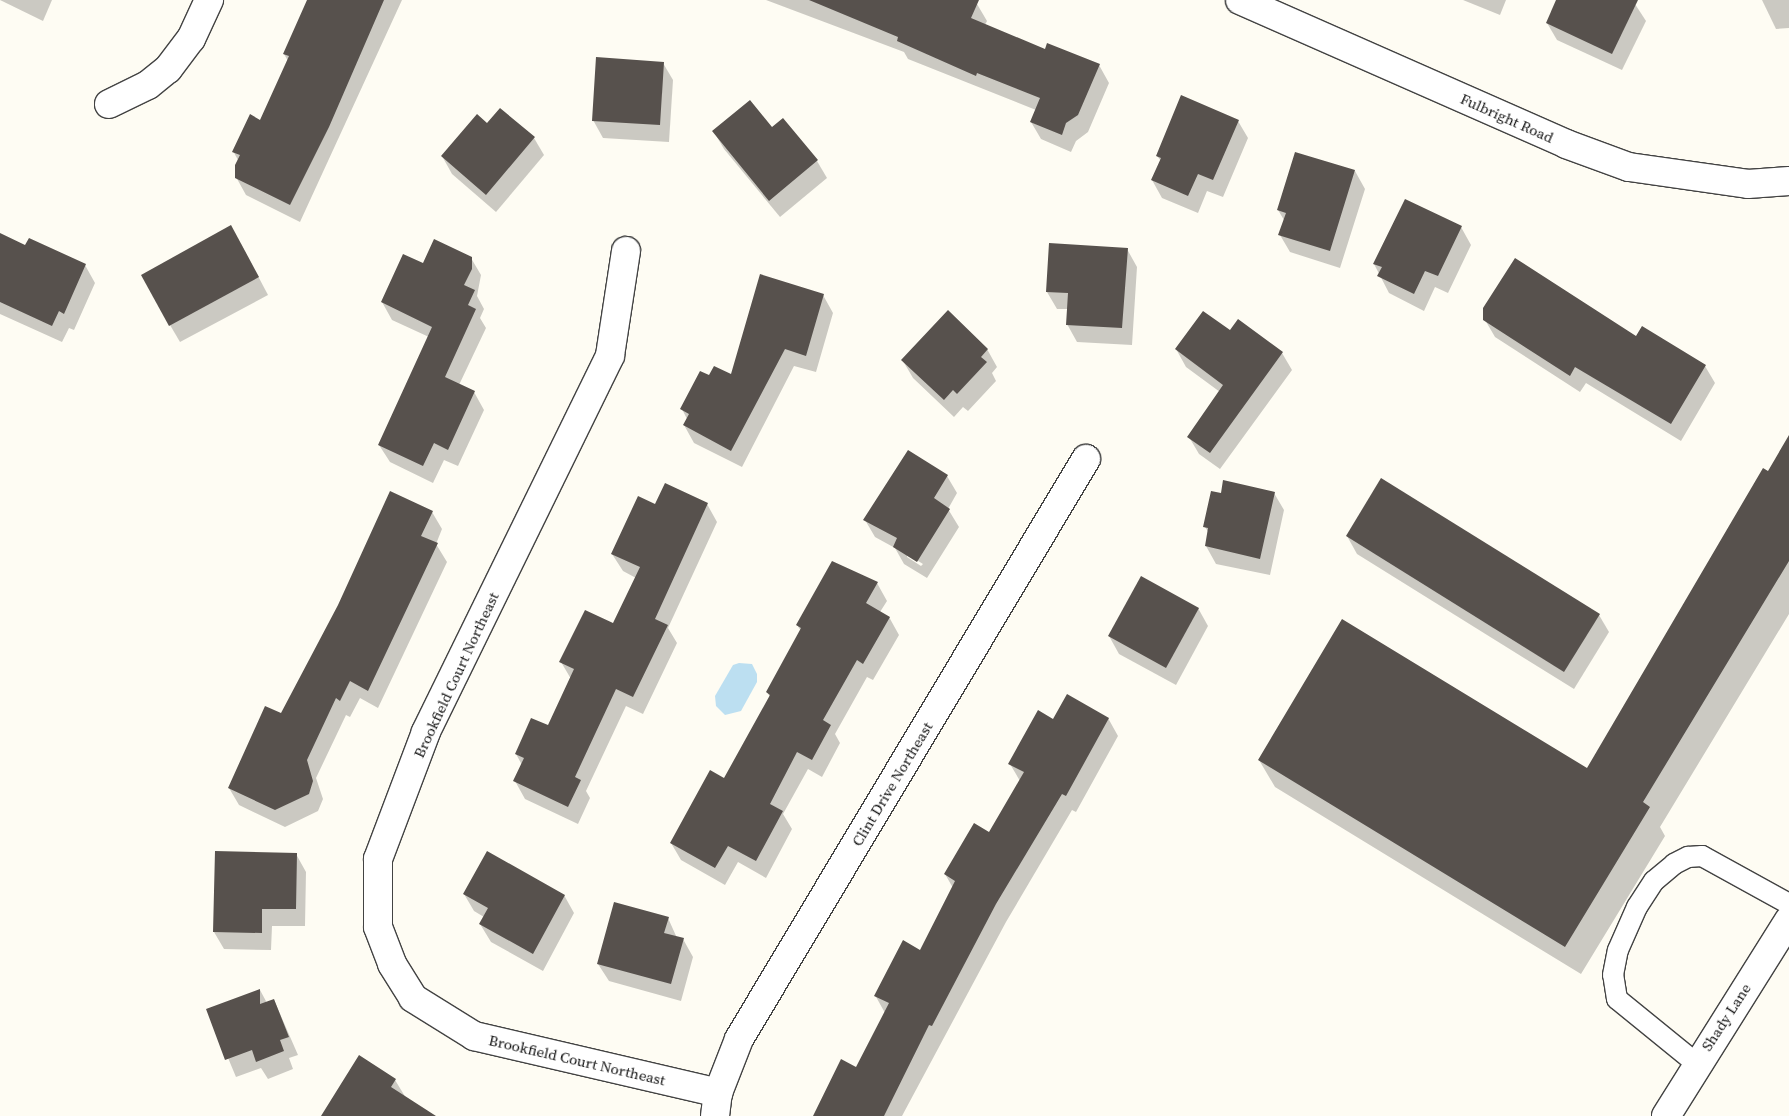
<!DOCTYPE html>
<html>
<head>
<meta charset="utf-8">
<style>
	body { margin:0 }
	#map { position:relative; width:1789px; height:1116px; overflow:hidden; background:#fefcf3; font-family:"Source Serif 4",serif }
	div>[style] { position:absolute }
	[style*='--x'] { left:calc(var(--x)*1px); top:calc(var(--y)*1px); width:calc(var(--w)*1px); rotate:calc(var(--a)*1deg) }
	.water>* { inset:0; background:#bcdff1 }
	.shadow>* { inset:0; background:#0003 }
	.building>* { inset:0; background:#57514d }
	.roads { filter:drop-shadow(1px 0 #434343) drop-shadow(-1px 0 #434343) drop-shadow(0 1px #434343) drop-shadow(0 -1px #434343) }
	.service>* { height:20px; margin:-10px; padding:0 10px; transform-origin:10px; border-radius:10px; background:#fff }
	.minor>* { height:28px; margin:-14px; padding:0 14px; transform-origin:14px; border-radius:14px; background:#fff }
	span { translate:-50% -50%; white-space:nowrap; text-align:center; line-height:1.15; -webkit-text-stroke:5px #fff; paint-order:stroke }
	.street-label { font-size:15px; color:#101010 }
</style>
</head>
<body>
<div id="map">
	<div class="water">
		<i style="clip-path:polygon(739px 663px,752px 664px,757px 674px,757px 682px,741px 711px,725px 715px,716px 706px,715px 696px,733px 665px)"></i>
	</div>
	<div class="shadow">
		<i style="clip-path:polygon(0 0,52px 0,43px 21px)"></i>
		<i style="clip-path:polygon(309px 0,402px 0,300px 222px,246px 195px,236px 177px,238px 160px,233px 151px,260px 121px,288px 61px,284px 54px)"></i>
		<i style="clip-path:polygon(766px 0,968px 0,977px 4px,987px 21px,985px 25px,1045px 51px,1099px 65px,1109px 83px,1088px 132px,1076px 141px,1071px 152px,1041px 139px,1031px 122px,1036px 110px,908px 59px,904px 52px)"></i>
		<i style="clip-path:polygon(1463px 0,1506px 0,1500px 15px)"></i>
		<i style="clip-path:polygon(1558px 0,1627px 0,1635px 4px,1646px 21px,1622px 70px,1557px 40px,1547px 23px)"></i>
		<i style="clip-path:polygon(1762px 0,1789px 0,1789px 28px,1776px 29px)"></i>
		<i style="clip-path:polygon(663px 63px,673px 80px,669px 142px,603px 138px,593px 120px)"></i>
		<i style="clip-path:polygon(1238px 121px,1248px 138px,1223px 197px,1207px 191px,1198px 213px,1162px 198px,1152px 180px,1161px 161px,1157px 156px)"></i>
		<i style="clip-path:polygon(488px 125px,534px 138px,544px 155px,496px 212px,452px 174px,442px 156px)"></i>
		<i style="clip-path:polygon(771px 128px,817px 161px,827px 178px,780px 217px,724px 149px,714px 132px)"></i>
		<i style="clip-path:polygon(1355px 171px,1365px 189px,1340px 268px,1290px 252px,1280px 235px,1284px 220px,1278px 210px)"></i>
		<i style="clip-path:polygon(1461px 227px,1471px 245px,1448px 293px,1435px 287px,1424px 311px,1389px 293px,1374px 264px)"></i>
		<i style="clip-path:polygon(0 235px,26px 247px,85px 265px,95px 283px,74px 330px,69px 328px,62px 342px,0 314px)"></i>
		<i style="clip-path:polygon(241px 244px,268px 295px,180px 342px,170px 325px)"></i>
		<i style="clip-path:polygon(1127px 249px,1137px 267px,1132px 345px,1077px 342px,1067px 324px,1068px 309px,1057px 309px,1047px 292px)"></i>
		<i style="clip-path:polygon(471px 258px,481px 275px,477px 296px,484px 309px,480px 318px,486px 328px,459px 385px,474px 392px,484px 410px,458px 466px,444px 460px,433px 483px,390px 462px,379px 445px,429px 337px,392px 320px,382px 302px,423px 265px)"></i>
		<i style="clip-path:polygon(823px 295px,833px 313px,816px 372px,794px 366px,742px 467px,694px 443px,684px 425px,687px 419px,682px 409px,731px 376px)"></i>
		<i style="clip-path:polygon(1485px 320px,1637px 338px,1705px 366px,1715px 383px,1681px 441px,1586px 383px,1580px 392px,1495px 337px)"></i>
		<i style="clip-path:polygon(1230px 332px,1282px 353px,1292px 370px,1220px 469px,1199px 454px,1189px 437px,1220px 392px,1186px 367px,1176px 349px)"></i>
		<i style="clip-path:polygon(987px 349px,997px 367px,992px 373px,996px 381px,968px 411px,963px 407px,954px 417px,913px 378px,903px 361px)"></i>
		<i style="clip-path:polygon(1789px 438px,1789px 614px,1660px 827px,1665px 836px,1581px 974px,1275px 787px,1259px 760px,1587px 770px)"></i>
		<i style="clip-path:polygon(evenodd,909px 451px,947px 476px,957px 493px,948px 509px,959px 527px,927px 578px,904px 564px,895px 548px,875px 537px,865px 520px,909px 451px,907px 554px,923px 564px,921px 566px,907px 557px,907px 554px)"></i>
		<i style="clip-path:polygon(1274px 493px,1284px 510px,1270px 575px,1216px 564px,1206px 546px,1209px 533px,1205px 527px,1222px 495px)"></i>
		<i style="clip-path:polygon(707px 504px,717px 522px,668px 628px,677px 643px,643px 714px,626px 706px,586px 791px,590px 798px,578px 824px,525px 799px,515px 781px,522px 765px,516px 754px,549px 727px,571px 679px,561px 662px,614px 625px,636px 578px,623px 571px,612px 554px,656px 506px)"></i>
		<i style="clip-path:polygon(432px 512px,442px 529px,436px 544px,447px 562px,378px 708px,360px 698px,350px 717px,346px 715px,316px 778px,323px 799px,318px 811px,285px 827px,239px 805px,229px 788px)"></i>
		<i style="clip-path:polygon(1347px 536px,1599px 615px,1609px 632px,1574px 689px,1357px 554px)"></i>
		<i style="clip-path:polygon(877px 583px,887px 601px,880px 612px,889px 617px,899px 635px,873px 680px,867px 677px,835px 734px,840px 743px,822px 777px,808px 769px,783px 814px,792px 829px,766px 878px,738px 862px,725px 885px,681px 860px,671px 843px,725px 780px,770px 697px,767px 692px,801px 631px,797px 625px)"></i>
		<i style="clip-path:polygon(1198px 608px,1208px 626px,1176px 685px,1119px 654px,1109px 636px)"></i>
		<i style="clip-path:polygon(1108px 718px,1118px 736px,1076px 812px,1072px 810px,1006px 922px,902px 1116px,815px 1116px,857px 1069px,885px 1013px,875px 995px,921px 952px,953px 888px,945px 874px,990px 834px,1020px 781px,1010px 764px,1054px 720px)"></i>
		<i style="clip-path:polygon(296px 854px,306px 872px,305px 926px,272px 926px,271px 950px,224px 949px,214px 932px)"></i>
		<i style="clip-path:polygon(464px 894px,564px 895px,574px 913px,543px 971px,491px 942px,480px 924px,484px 917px,474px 911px)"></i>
		<i style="clip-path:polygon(668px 918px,677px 938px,683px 939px,693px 957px,681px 1001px,609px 981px,598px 964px)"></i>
		<i style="clip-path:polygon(260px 990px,267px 1003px,274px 1000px,298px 1055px,289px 1058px,293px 1069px,268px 1079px,261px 1068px,236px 1077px,208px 1010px)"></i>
		<i style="clip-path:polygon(395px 1080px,406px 1098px,425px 1116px,322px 1116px)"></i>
	</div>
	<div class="building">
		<i style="clip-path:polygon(307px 0,384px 0,329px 127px,290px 205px,235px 178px,235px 165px,240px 155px,232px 152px,250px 114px,260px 120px,289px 56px,283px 54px)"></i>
		<i style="clip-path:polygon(809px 0,979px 0,971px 18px,1045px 49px,1047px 43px,1100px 64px,1078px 115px,1066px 123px,1062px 135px,1030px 122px,1040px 98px,977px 73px,976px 76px,897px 41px,898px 37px)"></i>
		<i style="clip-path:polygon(1556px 0,1638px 0,1612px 54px,1546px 23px)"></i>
		<i style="clip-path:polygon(596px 57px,664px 62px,660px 125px,592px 121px)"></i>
		<i style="clip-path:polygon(1181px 95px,1239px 120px,1213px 180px,1198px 174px,1188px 196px,1151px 180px,1161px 158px,1156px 156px)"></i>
		<i style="clip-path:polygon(750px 100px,772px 127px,783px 118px,818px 160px,769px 201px,712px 131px)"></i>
		<i style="clip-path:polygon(500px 108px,535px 137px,486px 195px,441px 156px,477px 114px,487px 123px)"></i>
		<i style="clip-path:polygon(1295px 152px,1355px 170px,1330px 251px,1278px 235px,1286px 213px,1277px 210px)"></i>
		<i style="clip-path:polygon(1405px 199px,1462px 226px,1438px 276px,1425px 271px,1414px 294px,1377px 276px,1382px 267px,1373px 264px)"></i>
		<i style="clip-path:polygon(231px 225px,259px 277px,169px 326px,141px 275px)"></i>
		<i style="clip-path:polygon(0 233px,25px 245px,29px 238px,86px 264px,64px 314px,59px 311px,52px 326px,0 302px)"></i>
		<i style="clip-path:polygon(434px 239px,472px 257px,472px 269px,464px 285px,475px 290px,468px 305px,476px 309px,445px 377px,475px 391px,448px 450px,434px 443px,423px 466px,378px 445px,432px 327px,381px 302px,403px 254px,423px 263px)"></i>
		<i style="clip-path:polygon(1049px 243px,1128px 248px,1122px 328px,1066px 325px,1068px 293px,1046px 292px)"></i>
		<i style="clip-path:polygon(1515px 258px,1636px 336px,1642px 326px,1706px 365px,1671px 424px,1575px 367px,1570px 376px,1483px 320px,1483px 308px)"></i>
		<i style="clip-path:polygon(760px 274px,824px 294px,806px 356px,785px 349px,731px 451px,683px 425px,689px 414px,680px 409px,700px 371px,709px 375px,714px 366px,731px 374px)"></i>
		<i style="clip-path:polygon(948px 310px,988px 349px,981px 357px,987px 362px,957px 394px,953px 390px,944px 400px,901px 360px)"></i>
		<i style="clip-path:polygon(1203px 311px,1230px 330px,1238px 319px,1283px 352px,1210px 453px,1187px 437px,1223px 385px,1175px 349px)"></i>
		<i style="clip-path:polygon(1789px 435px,1789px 561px,1643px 802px,1650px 807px,1565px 947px,1258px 760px,1342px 619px,1587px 768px,1763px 468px,1768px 471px)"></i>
		<i style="clip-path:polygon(908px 450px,948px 475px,934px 498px,950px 509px,917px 562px,893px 547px,897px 538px,863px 520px)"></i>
		<i style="clip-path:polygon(1381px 478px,1600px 614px,1564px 672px,1346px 536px)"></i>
		<i style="clip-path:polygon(1223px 480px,1275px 492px,1260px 559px,1205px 546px,1208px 528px,1203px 527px,1211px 491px,1221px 493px)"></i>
		<i style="clip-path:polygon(665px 483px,708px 503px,655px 619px,668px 625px,633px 697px,616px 689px,575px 777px,581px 780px,568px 807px,513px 781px,524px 758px,515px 754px,531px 718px,548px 725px,574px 669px,559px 662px,585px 610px,613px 623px,640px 567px,611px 554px,638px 496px,655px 504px)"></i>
		<i style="clip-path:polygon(390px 491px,433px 511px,421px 536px,438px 543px,368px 691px,350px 681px,340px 701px,336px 698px,307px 760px,313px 781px,309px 794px,275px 810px,228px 788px,265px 706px,281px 713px,338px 605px)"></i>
		<i style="clip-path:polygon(832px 561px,878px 582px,866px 603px,890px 617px,863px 664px,857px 660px,823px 720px,831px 725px,812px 760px,797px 752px,770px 804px,783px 811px,756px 861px,728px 846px,715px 868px,670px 843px,710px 770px,724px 778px,770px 695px,766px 692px,801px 628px,796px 625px)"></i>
		<i style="clip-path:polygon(1141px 576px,1199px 608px,1166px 668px,1108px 636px)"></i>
		<i style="clip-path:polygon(1067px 694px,1109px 718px,1066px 796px,1062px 794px,996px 904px,932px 1026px,929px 1025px,884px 1116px,813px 1116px,841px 1059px,856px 1067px,889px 1003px,874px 996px,903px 940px,920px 950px,955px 881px,944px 874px,974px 823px,989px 832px,1024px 772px,1008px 764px,1038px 710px,1053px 719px)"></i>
		<i style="clip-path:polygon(215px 851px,297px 853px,296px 909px,262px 909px,262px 933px,213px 932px)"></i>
		<i style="clip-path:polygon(487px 851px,565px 895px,533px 954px,479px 924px,488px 908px,463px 894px)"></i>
		<i style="clip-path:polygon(614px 902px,669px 917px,664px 933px,684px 938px,671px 984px,597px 964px)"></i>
		<i style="clip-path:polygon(260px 989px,260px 1004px,274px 999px,289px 1037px,280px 1040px,284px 1051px,256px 1062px,252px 1050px,225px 1060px,206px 1009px)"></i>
		<i style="clip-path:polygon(359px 1055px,396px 1079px,391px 1087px,436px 1116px,321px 1116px)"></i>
	</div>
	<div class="roads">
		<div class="service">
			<i style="--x:1697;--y:1064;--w:103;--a:-140.9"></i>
			<i style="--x:1617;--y:999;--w:24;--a:-99"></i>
			<i style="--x:1613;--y:975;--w:25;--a:-79"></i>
			<i style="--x:1618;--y:950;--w:47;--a:-66.2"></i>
			<i style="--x:1637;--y:907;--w:31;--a:-57"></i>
			<i style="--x:1654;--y:881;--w:26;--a:-40"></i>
			<i style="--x:1674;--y:864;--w:16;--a:-27"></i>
			<i style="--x:1688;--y:857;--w:14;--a:-4"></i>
			<i style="--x:1702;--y:856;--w:99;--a:28.9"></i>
		</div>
		<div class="minor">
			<i style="--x:1240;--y:0;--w:356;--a:23.8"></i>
			<i style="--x:1566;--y:144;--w:67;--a:20.1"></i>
			<i style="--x:1629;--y:167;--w:120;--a:8.1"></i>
			<i style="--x:1748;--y:184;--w:41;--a:-4.2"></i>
			<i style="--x:109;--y:104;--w:43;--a:-26"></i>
			<i style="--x:148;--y:85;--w:26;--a:-39"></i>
			<i style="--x:168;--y:69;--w:38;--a:-53"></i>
			<i style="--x:191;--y:39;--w:43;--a:-65.2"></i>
			<i style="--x:626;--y:251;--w:106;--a:98.7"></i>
			<i style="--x:610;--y:356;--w:419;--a:116.1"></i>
			<i style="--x:426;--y:732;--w:136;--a:110.7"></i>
			<i style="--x:378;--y:859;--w:68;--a:90"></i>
			<i style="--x:378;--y:927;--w:40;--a:69"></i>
			<i style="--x:392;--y:964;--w:40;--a:58"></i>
			<i style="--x:413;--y:998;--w:72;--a:31.9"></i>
			<i style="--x:474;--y:1036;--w:251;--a:13.1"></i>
			<i style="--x:715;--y:1116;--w:23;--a:-83"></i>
			<i style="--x:718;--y:1093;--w:58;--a:-68.7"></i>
			<i style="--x:739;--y:1039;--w:676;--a:-59.11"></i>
			<i style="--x:1666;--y:1116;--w:231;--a:-57.9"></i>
		</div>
	</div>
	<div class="street-label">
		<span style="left:1507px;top:118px;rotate:24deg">Fulbright Road</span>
		<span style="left:456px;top:675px;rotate:-65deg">Brookfield Court Northeast</span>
		<span style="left:892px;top:784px;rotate:-59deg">Clint Drive Northeast</span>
		<span style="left:1726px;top:1017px;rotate:-57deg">Shady Lane</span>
		<span style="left:577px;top:1060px;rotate:13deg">Brookfield Court Northeast</span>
	</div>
</div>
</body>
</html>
